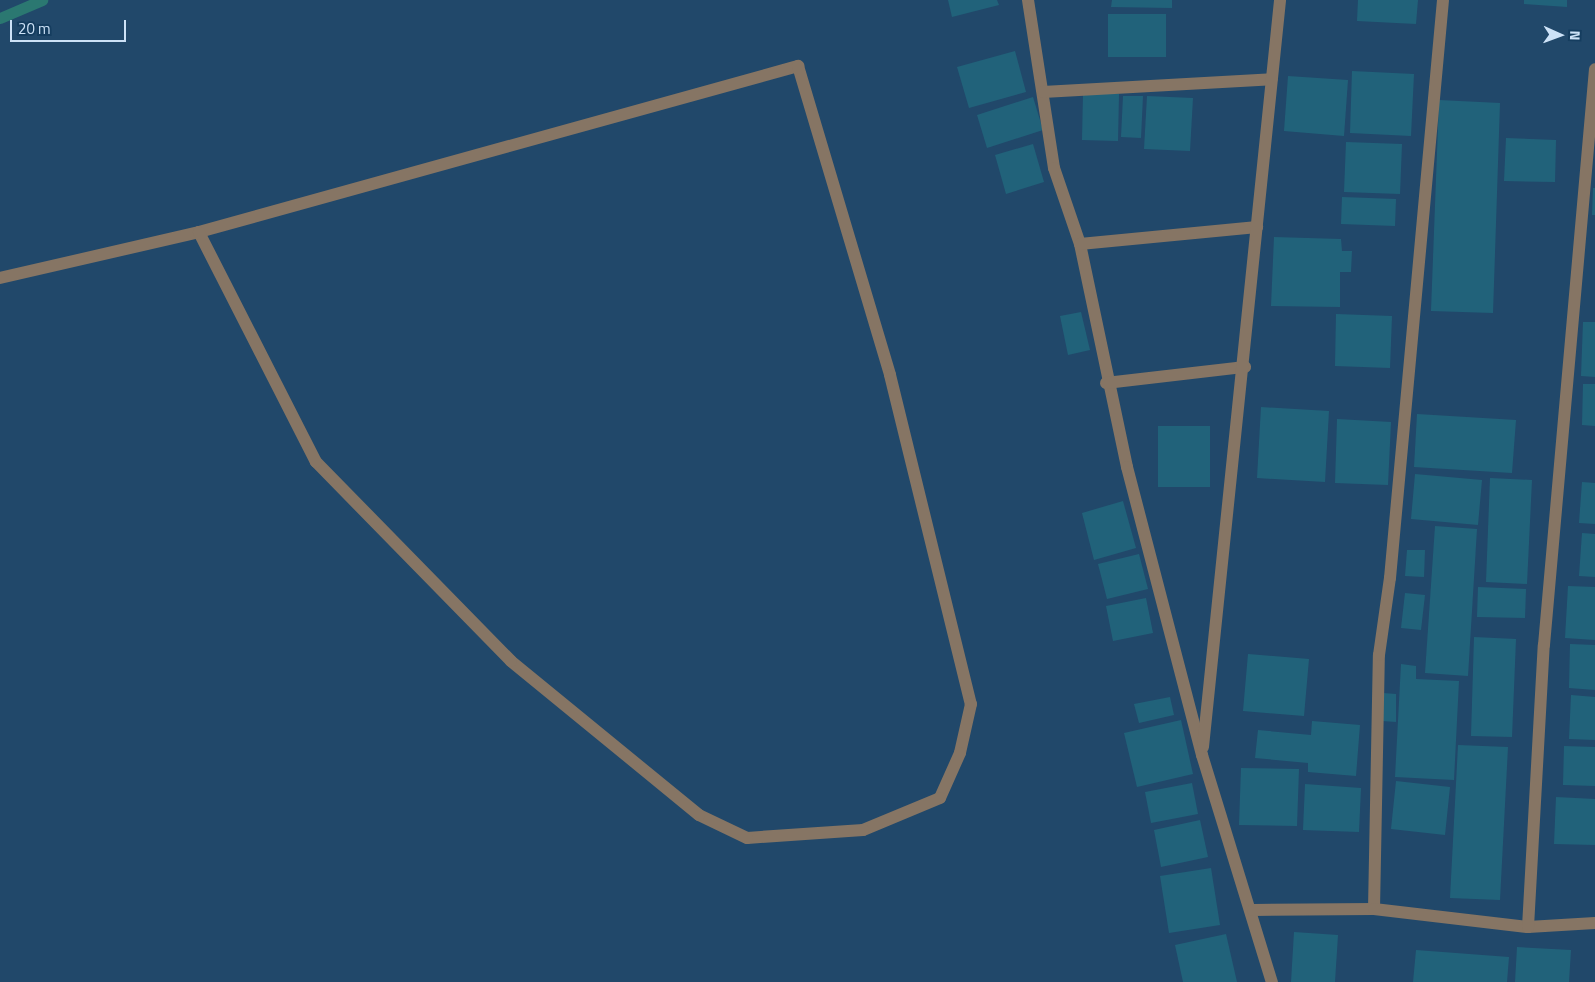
<!DOCTYPE html>
<html>
<head>
<meta charset="utf-8">
<style>
	body { margin:0 }
	#map { position:relative; width:1595px; height:982px; overflow:hidden; background:#21486a; font-family:"Titillium Web",sans-serif }
	div>[style] { position:absolute }
	[style*='--x'] { left:calc(var(--x)*1px); top:calc(var(--y)*1px); width:calc(var(--w)*1px); rotate:calc(var(--a)*1deg) }
	.stream>* { height:11px; margin:-5.5px; padding:0 5.5px; transform-origin:5.5px; border-radius:5.5px; background:#2b7871 }
	.building>* { inset:0; background:#21627a }
	.minor>* { height:12px; margin:-6px; padding:0 6px; transform-origin:6px; border-radius:6px; background:#867564 }
	span { translate:-50% -50%; white-space:nowrap; text-align:center; line-height:1.15; -webkit-text-stroke:4.5px #153d5f; paint-order:stroke }
	.north { position:absolute; left:1535px; top:10px; width:50px; height:50px; -webkit-text-stroke:4px #153d5f; paint-order:stroke; rotate:92deg; font-size:14px; font-weight:700; line-height:20px; text-align:center; color:#cde2f7 }
	.north::after { content:''; display:block; margin:auto; width:18px; height:22px; background:#cde2f7; clip-path:polygon(50% 0,100% 100%,50% 72%,0 100%) }
	.scale { position:absolute; left:10px; top:20px; width:116px; height:22px; box-sizing:border-box; border:2px solid #cde2f7; border-top:0; padding-left:6px; font-size:15px; line-height:18px; white-space:nowrap; color:#cde2f7; -webkit-text-stroke:4px #153d5f; paint-order:stroke }
</style>
</head>
<body>
<div id="map">
	<div class="stream">
		<i style="--x:0;--y:18;--w:46;--a:-23.2"></i>
	</div>
	<div class="building">
		<i style="clip-path:polygon(948px 0,997px 0,999px 5px,952px 17px)"></i>
		<i style="clip-path:polygon(1112px 0,1172px 0,1172px 8px,1111px 7px)"></i>
		<i style="clip-path:polygon(1358px 0,1418px 0,1416px 24px,1357px 21px)"></i>
		<i style="clip-path:polygon(1524px 0,1567px 0,1567px 7px,1524px 4px)"></i>
		<i style="clip-path:polygon(1108px 14px,1166px 14px,1166px 57px,1108px 57px)"></i>
		<i style="clip-path:polygon(1015px 51px,1026px 92px,969px 108px,957px 67px)"></i>
		<i style="clip-path:polygon(1352px 71px,1414px 74px,1411px 136px,1350px 133px)"></i>
		<i style="clip-path:polygon(1288px 76px,1348px 80px,1344px 136px,1284px 131px)"></i>
		<i style="clip-path:polygon(1083px 94px,1119px 94px,1118px 141px,1082px 140px)"></i>
		<i style="clip-path:polygon(1123px 96px,1143px 96px,1141px 138px,1121px 137px)"></i>
		<i style="clip-path:polygon(1147px 96px,1193px 98px,1190px 151px,1144px 149px)"></i>
		<i style="clip-path:polygon(1033px 97px,1043px 130px,987px 148px,977px 115px)"></i>
		<i style="clip-path:polygon(1439px 100px,1500px 103px,1493px 313px,1431px 311px)"></i>
		<i style="clip-path:polygon(1506px 138px,1556px 140px,1555px 182px,1504px 181px)"></i>
		<i style="clip-path:polygon(1346px 142px,1402px 144px,1400px 194px,1344px 192px)"></i>
		<i style="clip-path:polygon(1033px 144px,1044px 182px,1006px 194px,995px 155px)"></i>
		<i style="clip-path:polygon(1593px 188px,1595px 188px,1595px 215px,1592px 215px)"></i>
		<i style="clip-path:polygon(1342px 197px,1396px 199px,1395px 226px,1341px 224px)"></i>
		<i style="clip-path:polygon(1274px 237px,1341px 239px,1342px 251px,1352px 251px,1351px 272px,1340px 272px,1340px 307px,1271px 306px)"></i>
		<i style="clip-path:polygon(1081px 312px,1090px 350px,1068px 355px,1060px 316px)"></i>
		<i style="clip-path:polygon(1336px 314px,1392px 316px,1390px 368px,1335px 366px)"></i>
		<i style="clip-path:polygon(1583px 322px,1595px 322px,1595px 377px,1581px 376px)"></i>
		<i style="clip-path:polygon(1583px 384px,1595px 384px,1595px 426px,1582px 425px)"></i>
		<i style="clip-path:polygon(1261px 407px,1329px 411px,1325px 482px,1257px 478px)"></i>
		<i style="clip-path:polygon(1417px 414px,1516px 420px,1512px 473px,1414px 467px)"></i>
		<i style="clip-path:polygon(1337px 419px,1391px 422px,1388px 485px,1335px 483px)"></i>
		<i style="clip-path:polygon(1158px 426px,1210px 426px,1210px 487px,1158px 487px)"></i>
		<i style="clip-path:polygon(1415px 474px,1482px 480px,1478px 525px,1411px 519px)"></i>
		<i style="clip-path:polygon(1490px 478px,1532px 480px,1527px 584px,1486px 582px)"></i>
		<i style="clip-path:polygon(1582px 482px,1595px 483px,1595px 524px,1579px 523px)"></i>
		<i style="clip-path:polygon(1123px 501px,1136px 548px,1094px 560px,1082px 513px)"></i>
		<i style="clip-path:polygon(1435px 526px,1477px 529px,1468px 676px,1425px 673px)"></i>
		<i style="clip-path:polygon(1582px 533px,1595px 534px,1595px 577px,1579px 576px)"></i>
		<i style="clip-path:polygon(1407px 550px,1425px 550px,1424px 577px,1405px 576px)"></i>
		<i style="clip-path:polygon(1139px 554px,1148px 589px,1107px 599px,1098px 564px)"></i>
		<i style="clip-path:polygon(1568px 586px,1595px 587px,1595px 640px,1565px 638px)"></i>
		<i style="clip-path:polygon(1478px 587px,1526px 589px,1525px 618px,1477px 617px)"></i>
		<i style="clip-path:polygon(1405px 593px,1425px 595px,1421px 630px,1401px 628px)"></i>
		<i style="clip-path:polygon(1146px 598px,1153px 633px,1113px 641px,1106px 606px)"></i>
		<i style="clip-path:polygon(1474px 637px,1516px 639px,1512px 737px,1471px 736px)"></i>
		<i style="clip-path:polygon(1570px 644px,1595px 645px,1595px 690px,1569px 688px)"></i>
		<i style="clip-path:polygon(1248px 654px,1309px 659px,1304px 716px,1243px 711px)"></i>
		<i style="clip-path:polygon(1401px 664px,1416px 666px,1416px 679px,1459px 681px,1454px 780px,1395px 777px)"></i>
		<i style="clip-path:polygon(1383px 693px,1396px 694px,1396px 722px,1382px 721px)"></i>
		<i style="clip-path:polygon(1571px 695px,1595px 697px,1595px 740px,1569px 739px)"></i>
		<i style="clip-path:polygon(1170px 697px,1174px 715px,1139px 723px,1134px 704px)"></i>
		<i style="clip-path:polygon(1181px 720px,1193px 774px,1137px 787px,1124px 733px)"></i>
		<i style="clip-path:polygon(1312px 721px,1360px 725px,1356px 776px,1308px 772px,1308px 763px,1255px 758px,1258px 730px,1311px 735px)"></i>
		<i style="clip-path:polygon(1458px 745px,1508px 747px,1500px 900px,1450px 898px)"></i>
		<i style="clip-path:polygon(1564px 746px,1595px 747px,1595px 786px,1563px 785px)"></i>
		<i style="clip-path:polygon(1241px 768px,1299px 769px,1297px 826px,1239px 825px)"></i>
		<i style="clip-path:polygon(1396px 781px,1450px 787px,1445px 835px,1391px 829px)"></i>
		<i style="clip-path:polygon(1192px 783px,1198px 814px,1151px 823px,1145px 792px)"></i>
		<i style="clip-path:polygon(1305px 784px,1361px 788px,1359px 832px,1303px 830px)"></i>
		<i style="clip-path:polygon(1556px 797px,1595px 799px,1595px 845px,1554px 844px)"></i>
		<i style="clip-path:polygon(1200px 820px,1208px 857px,1161px 867px,1154px 830px)"></i>
		<i style="clip-path:polygon(1211px 868px,1220px 925px,1169px 933px,1160px 876px)"></i>
		<i style="clip-path:polygon(1294px 932px,1338px 935px,1335px 982px,1291px 982px)"></i>
		<i style="clip-path:polygon(1226px 934px,1237px 982px,1183px 982px,1175px 945px)"></i>
		<i style="clip-path:polygon(1517px 947px,1571px 950px,1569px 982px,1515px 982px)"></i>
		<i style="clip-path:polygon(1416px 950px,1509px 957px,1507px 982px,1413px 982px)"></i>
	</div>
	<div class="minor">
		<i style="--x:1028;--y:0;--w:170;--a:81.2"></i>
		<i style="--x:1054;--y:168;--w:80;--a:71.1"></i>
		<i style="--x:1080;--y:244;--w:228;--a:78.1"></i>
		<i style="--x:1127;--y:467;--w:298;--a:75.4"></i>
		<i style="--x:1202;--y:755;--w:238;--a:72.9"></i>
		<i style="--x:1043;--y:92;--w:229;--a:-3.2"></i>
		<i style="--x:1080;--y:244;--w:178;--a:-5.5"></i>
		<i style="--x:0;--y:278;--w:204;--a:-13"></i>
		<i style="--x:199;--y:232;--w:622;--a:-15.49"></i>
		<i style="--x:798;--y:66;--w:322;--a:73.4"></i>
		<i style="--x:890;--y:375;--w:339;--a:76.2"></i>
		<i style="--x:971;--y:704;--w:50;--a:102.7"></i>
		<i style="--x:960;--y:753;--w:49;--a:114"></i>
		<i style="--x:940;--y:798;--w:83;--a:157.4"></i>
		<i style="--x:863;--y:830;--w:116;--a:176.1"></i>
		<i style="--x:747;--y:838;--w:53;--a:-154.4"></i>
		<i style="--x:699;--y:815;--w:243;--a:-140.7"></i>
		<i style="--x:511;--y:661;--w:279;--a:-134.4"></i>
		<i style="--x:316;--y:462;--w:258;--a:-117"></i>
		<i style="--x:1106;--y:383;--w:140;--a:-6.6"></i>
		<i style="--x:1203;--y:747;--w:751;--a:-84.11"></i>
		<i style="--x:1374;--y:909;--w:254;--a:-88.9"></i>
		<i style="--x:1379;--y:655;--w:78;--a:-81.9"></i>
		<i style="--x:1390;--y:578;--w:580;--a:-84.76"></i>
		<i style="--x:1253;--y:910;--w:121;--a:-0.5"></i>
		<i style="--x:1374;--y:909;--w:155;--a:6.7"></i>
		<i style="--x:1528;--y:927;--w:67;--a:-3.4"></i>
		<i style="--x:1528;--y:927;--w:282;--a:-86.8"></i>
		<i style="--x:1544;--y:645;--w:578;--a:-84.94"></i>
	</div>
	<div class="north">N</div>
	<div class="scale">20 m</div>
</div>
</body>
</html>
